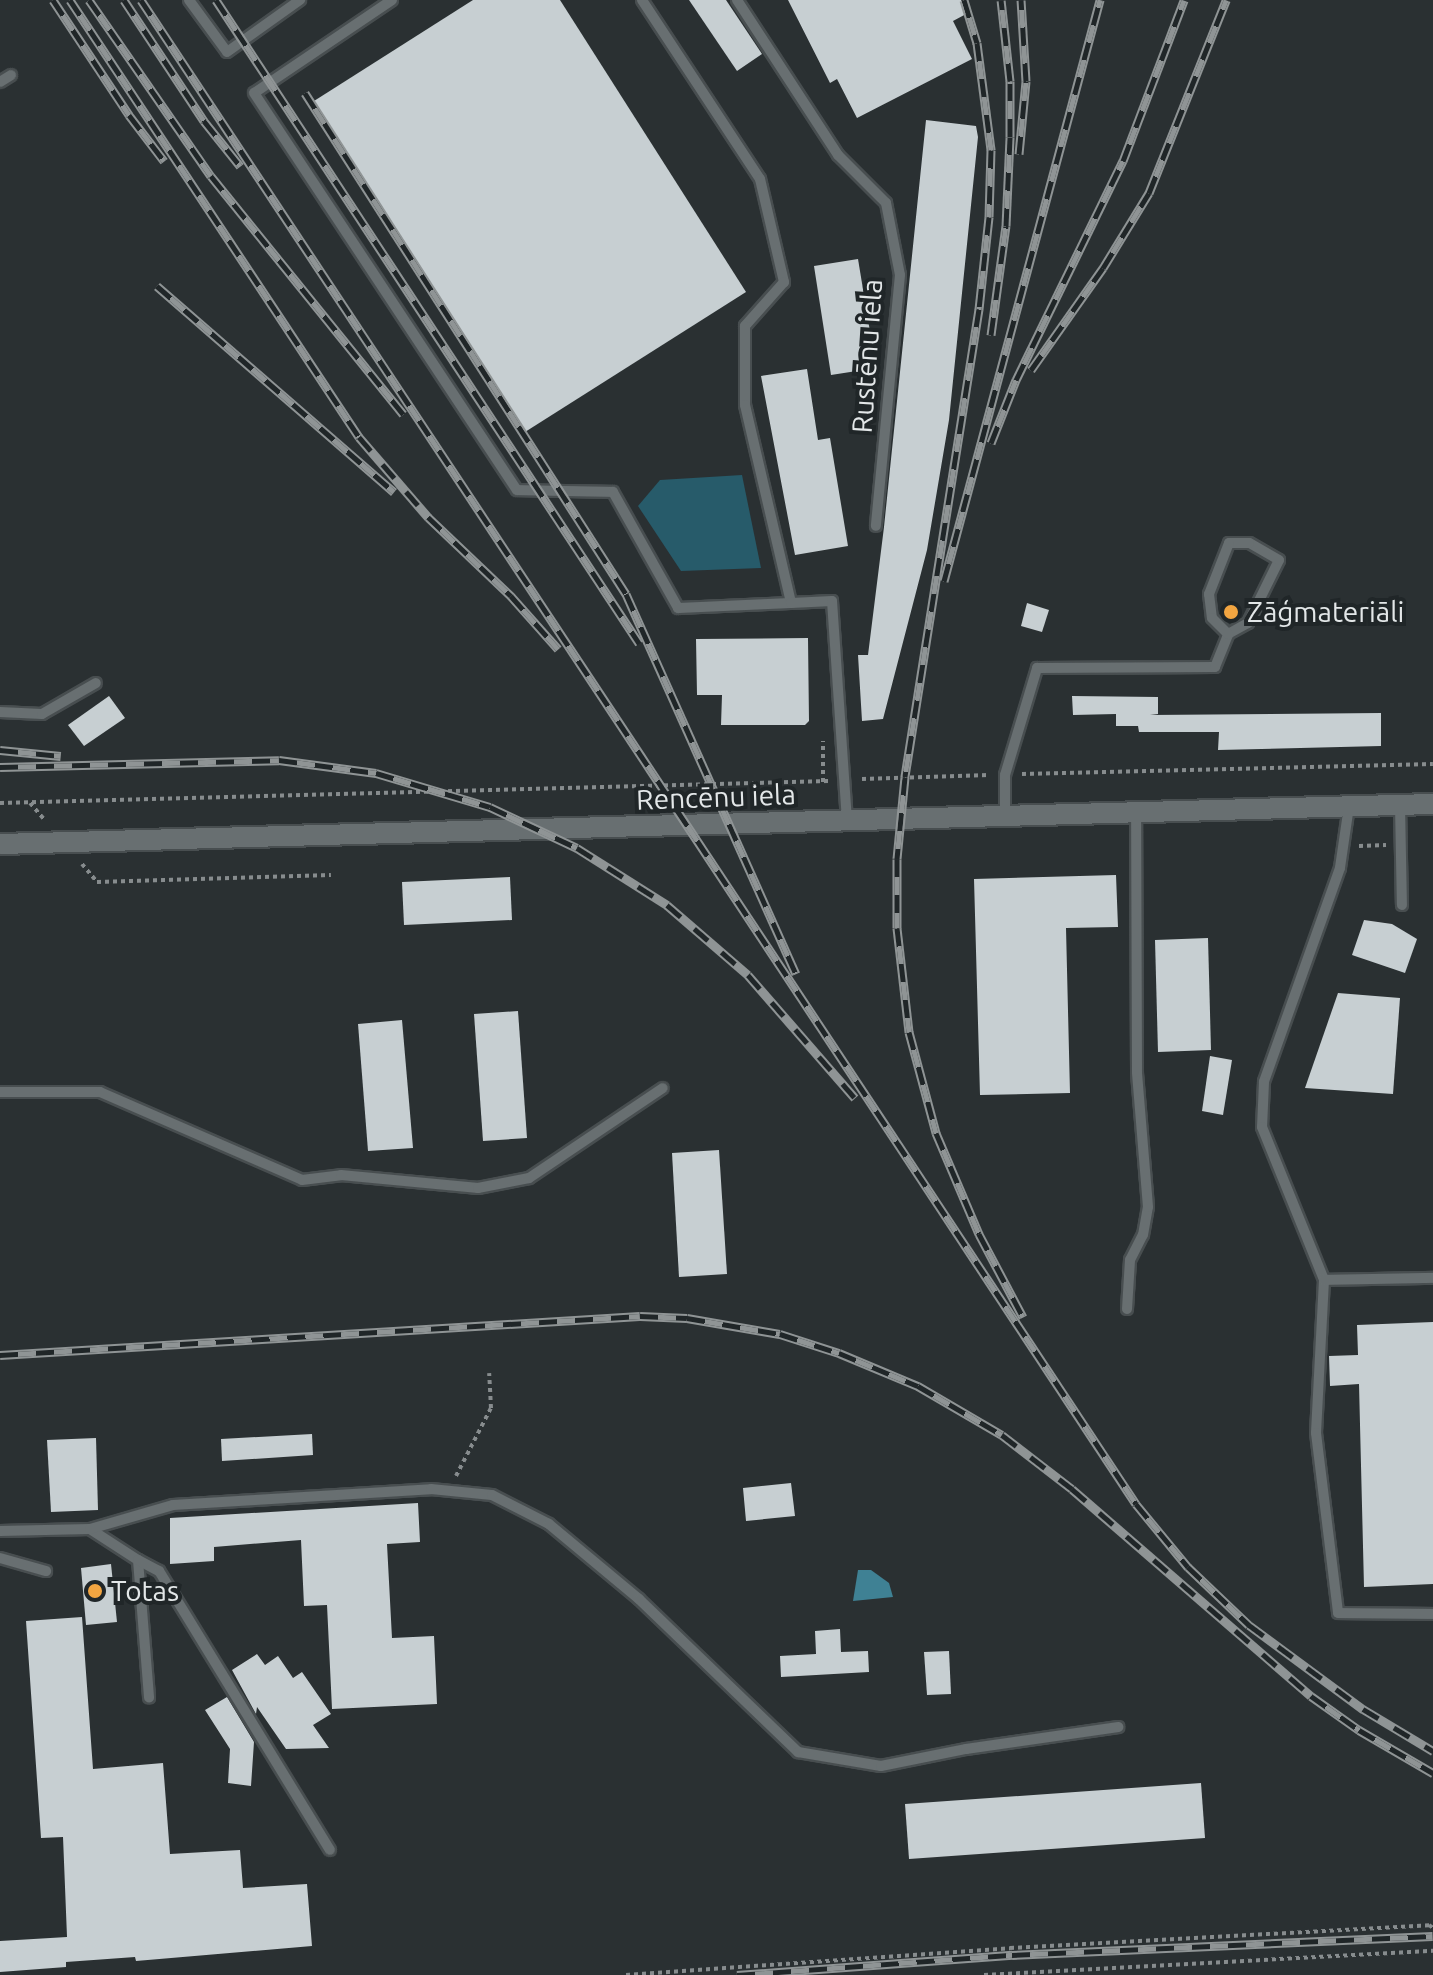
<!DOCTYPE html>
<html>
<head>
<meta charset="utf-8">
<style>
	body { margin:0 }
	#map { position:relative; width:1433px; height:1975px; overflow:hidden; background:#2a3032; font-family:Ubuntu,sans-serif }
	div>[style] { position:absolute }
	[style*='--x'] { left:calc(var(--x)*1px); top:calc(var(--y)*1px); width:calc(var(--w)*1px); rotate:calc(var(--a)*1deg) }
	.green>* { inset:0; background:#275b6a }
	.water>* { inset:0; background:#3f8194 }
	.building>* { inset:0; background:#c7cfd2 }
	.path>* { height:4px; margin-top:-2px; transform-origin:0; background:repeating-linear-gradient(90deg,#878c8e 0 4px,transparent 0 8px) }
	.roads { filter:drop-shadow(2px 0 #484e50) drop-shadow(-2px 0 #484e50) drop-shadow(0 2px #484e50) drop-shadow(0 -2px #484e50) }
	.service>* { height:10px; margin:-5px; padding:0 5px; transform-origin:5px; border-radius:5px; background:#686f71 }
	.minor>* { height:20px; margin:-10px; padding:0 10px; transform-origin:10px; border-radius:10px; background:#686f71 }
	.rail>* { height:9px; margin-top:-4.5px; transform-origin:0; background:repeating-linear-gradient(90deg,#202628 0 18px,#8f9495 0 36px); box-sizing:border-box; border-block:2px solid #8f9495 }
	.dots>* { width:22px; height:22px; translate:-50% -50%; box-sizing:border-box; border:4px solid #202628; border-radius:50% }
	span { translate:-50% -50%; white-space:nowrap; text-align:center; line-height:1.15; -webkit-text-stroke:8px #202628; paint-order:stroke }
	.street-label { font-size:28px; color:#e3e7e8 }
	.poi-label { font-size:28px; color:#e3e7e8 }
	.left { translate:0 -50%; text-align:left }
</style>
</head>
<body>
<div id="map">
	<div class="green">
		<i style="clip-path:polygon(742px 475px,761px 568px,681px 571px,638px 506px,660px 480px)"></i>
	</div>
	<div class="water">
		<i style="clip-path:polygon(858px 1570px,871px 1570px,889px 1583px,893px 1597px,853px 1601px)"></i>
	</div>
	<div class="building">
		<i style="clip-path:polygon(473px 0,560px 0,746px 292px,525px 432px,314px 101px)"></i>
		<i style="clip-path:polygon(689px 0,726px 0,762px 54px,737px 71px)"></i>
		<i style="clip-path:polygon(788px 0,961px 0,968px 13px,953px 21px,972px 59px,857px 118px,837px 79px,830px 83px)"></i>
		<i style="clip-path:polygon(926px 120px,976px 126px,978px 137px,949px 420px,927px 550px,883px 719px,862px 721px,858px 655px,868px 655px,884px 527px)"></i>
		<i style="clip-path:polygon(858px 259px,876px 368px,831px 375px,814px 266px)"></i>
		<i style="clip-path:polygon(807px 369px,818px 440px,830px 438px,848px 546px,795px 555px,761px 376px)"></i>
		<i style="clip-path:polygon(1027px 603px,1049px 610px,1042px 632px,1021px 626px)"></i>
		<i style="clip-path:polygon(808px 638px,809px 721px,805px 725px,721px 725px,722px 695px,697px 695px,696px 639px)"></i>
		<i style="clip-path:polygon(109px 696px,125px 718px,84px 746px,68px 725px)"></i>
		<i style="clip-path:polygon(1072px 696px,1158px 697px,1158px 714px,1150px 715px,1381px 713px,1381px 746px,1218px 750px,1219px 732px,1139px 732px,1138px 726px,1116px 726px,1116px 714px,1073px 715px)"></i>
		<i style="clip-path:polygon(1116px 875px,1118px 927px,1066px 928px,1070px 1093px,980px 1095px,974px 879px)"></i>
		<i style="clip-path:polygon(510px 877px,512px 920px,404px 925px,402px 882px)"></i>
		<i style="clip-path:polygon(1364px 920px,1392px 924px,1417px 939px,1405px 973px,1352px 955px)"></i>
		<i style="clip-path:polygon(1208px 938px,1211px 1050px,1158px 1052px,1155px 940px)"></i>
		<i style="clip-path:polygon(1338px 993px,1400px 998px,1393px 1094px,1305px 1088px)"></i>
		<i style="clip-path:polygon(518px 1011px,527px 1138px,483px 1141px,474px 1014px)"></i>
		<i style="clip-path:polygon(402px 1020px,413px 1148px,368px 1151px,358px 1024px)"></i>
		<i style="clip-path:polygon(1210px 1056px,1232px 1060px,1223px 1115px,1202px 1111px)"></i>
		<i style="clip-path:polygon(719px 1150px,727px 1274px,679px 1277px,672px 1153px)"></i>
		<i style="clip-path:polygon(1433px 1322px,1433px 1584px,1364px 1587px,1359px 1384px,1330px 1386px,1329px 1356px,1358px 1355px,1357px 1325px)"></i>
		<i style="clip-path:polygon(312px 1434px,313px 1455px,222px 1461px,221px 1439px)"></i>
		<i style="clip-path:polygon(96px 1438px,98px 1510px,51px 1512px,47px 1440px)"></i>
		<i style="clip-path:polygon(791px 1483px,795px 1516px,746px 1521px,743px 1488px)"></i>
		<i style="clip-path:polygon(418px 1503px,420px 1542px,387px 1544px,392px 1638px,434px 1636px,437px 1704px,332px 1709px,327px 1605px,304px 1606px,301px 1540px,214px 1547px,214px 1561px,170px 1564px,170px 1518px)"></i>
		<i style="clip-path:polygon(111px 1564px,117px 1622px,86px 1625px,81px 1568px)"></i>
		<i style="clip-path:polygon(82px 1617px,93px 1769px,163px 1763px,170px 1854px,240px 1850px,243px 1888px,307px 1884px,312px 1946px,136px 1961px,135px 1957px,66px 1962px,66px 1967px,0 1972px,0 1941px,67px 1937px,63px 1837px,41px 1838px,26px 1621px)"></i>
		<i style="clip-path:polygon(840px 1629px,841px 1652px,868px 1651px,869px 1672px,781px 1677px,780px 1656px,816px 1654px,815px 1631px)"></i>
		<i style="clip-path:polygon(949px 1651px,951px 1694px,927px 1695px,924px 1652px)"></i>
		<i style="clip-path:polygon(257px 1654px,265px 1665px,278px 1656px,293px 1678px,302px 1672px,331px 1714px,313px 1725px,329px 1748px,286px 1749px,257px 1707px,256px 1714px,232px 1670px)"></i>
		<i style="clip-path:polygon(227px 1697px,254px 1742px,251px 1786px,228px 1783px,230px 1749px,205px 1710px)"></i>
		<i style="clip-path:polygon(1201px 1783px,1205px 1838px,909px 1859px,905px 1804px)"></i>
	</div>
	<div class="path">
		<i style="--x:1022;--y:774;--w:411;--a:-1.4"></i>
		<i style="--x:862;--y:779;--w:127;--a:-1.8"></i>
		<i style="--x:823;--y:782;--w:41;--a:-90"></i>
		<i style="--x:0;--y:803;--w:829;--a:-1.52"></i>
		<i style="--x:30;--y:803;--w:23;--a:49"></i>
		<i style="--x:1359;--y:846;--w:27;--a:-2"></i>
		<i style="--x:82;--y:864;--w:23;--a:50"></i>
		<i style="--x:97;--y:882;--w:234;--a:-1.7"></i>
		<i style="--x:456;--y:1476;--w:76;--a:-62.8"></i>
		<i style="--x:491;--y:1408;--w:35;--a:-93"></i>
		<i style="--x:626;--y:1975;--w:385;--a:-4"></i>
		<i style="--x:1010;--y:1948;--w:420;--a:-3.1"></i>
		<i style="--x:1429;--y:1925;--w:5;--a:37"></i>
		<i style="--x:984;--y:1975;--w:450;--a:-3.1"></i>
	</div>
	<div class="roads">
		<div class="service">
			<i style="--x:189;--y:0;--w:64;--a:53.8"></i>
			<i style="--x:227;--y:52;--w:90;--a:-35.5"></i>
			<i style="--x:392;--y:0;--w:166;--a:146"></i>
			<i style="--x:254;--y:93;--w:476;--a:56.5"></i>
			<i style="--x:517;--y:490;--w:96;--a:1.2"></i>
			<i style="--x:613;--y:492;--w:133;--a:60.7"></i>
			<i style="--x:678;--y:608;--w:113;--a:-2.5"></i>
			<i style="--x:642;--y:0;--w:214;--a:56.6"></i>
			<i style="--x:760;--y:179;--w:106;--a:76.9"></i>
			<i style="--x:784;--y:282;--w:59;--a:131.6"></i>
			<i style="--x:745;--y:326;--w:79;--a:90"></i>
			<i style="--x:745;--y:405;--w:203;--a:76.9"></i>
			<i style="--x:791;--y:603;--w:41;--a:-2.8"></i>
			<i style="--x:832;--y:601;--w:221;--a:86.1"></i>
			<i style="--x:737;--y:0;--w:185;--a:56.9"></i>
			<i style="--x:838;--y:155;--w:68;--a:45"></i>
			<i style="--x:886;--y:203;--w:73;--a:79"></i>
			<i style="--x:900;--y:275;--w:252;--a:95.5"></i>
			<i style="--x:0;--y:82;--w:13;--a:-32"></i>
			<i style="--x:0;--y:712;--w:42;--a:2.7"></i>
			<i style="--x:42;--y:714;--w:62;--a:-29.9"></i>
			<i style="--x:1400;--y:805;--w:100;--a:88.9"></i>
			<i style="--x:1349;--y:806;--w:63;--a:98.3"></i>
			<i style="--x:1340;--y:868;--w:227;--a:109.6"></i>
			<i style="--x:1264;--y:1082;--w:45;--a:92.5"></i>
			<i style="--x:1262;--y:1127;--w:165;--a:67.9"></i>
			<i style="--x:1324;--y:1280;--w:153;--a:93"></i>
			<i style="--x:1316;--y:1433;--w:181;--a:83"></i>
			<i style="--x:1338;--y:1613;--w:95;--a:0.6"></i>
			<i style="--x:1005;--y:817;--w:42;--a:-90"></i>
			<i style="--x:1005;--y:775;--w:112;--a:-73.3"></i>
			<i style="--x:1037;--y:668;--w:178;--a:-0.3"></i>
			<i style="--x:1215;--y:667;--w:35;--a:-68"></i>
			<i style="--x:1228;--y:634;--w:23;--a:-29"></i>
			<i style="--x:1248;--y:623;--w:70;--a:-63.8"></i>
			<i style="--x:1279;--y:560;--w:34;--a:-150"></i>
			<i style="--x:1249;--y:543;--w:20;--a:180"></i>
			<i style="--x:1229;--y:543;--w:55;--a:111.4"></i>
			<i style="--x:1209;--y:594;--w:24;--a:83"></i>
			<i style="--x:1212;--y:618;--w:23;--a:45"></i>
			<i style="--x:0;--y:1092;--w:100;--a:0"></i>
			<i style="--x:100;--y:1092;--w:220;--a:23.5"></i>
			<i style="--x:302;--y:1180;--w:39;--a:-7"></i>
			<i style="--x:341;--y:1175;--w:138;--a:5.4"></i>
			<i style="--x:478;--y:1188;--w:52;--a:-11.1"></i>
			<i style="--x:529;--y:1178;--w:161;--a:-33.9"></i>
			<i style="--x:1324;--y:1280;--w:109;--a:-1.1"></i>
			<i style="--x:1127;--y:1309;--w:49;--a:-86.5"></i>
			<i style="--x:1130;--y:1260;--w:28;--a:-63"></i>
			<i style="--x:1143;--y:1235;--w:28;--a:-80"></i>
			<i style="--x:1148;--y:1207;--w:135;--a:-94.7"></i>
			<i style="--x:1137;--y:1072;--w:258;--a:-90.2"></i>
			<i style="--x:90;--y:1529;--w:57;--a:32.9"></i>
			<i style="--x:138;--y:1560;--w:138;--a:85.4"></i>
			<i style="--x:0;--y:1531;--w:90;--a:-1.3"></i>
			<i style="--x:90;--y:1529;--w:86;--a:-16.1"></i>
			<i style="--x:173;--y:1505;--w:258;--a:-3.5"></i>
			<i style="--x:431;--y:1489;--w:61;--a:5.6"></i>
			<i style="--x:492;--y:1495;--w:64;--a:27"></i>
			<i style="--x:549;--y:1524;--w:117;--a:39.8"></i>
			<i style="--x:639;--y:1599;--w:221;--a:43.9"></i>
			<i style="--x:798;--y:1752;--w:84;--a:9.6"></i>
			<i style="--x:881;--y:1766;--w:87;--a:-11.3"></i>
			<i style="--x:966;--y:1749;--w:154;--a:-8.2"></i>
			<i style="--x:0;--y:1558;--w:48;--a:15.8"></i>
			<i style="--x:138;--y:1560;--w:24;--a:28"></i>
			<i style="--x:159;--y:1571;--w:327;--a:58.5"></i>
		</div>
		<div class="minor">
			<i style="--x:0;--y:844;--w:1434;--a:-1.6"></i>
		</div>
	</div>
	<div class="rail">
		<i style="--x:53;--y:0;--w:138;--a:56.5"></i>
		<i style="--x:129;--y:115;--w:58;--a:52.7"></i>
		<i style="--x:70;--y:0;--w:524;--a:56.52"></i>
		<i style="--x:359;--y:437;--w:106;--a:49.2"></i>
		<i style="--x:428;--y:517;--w:115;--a:43.6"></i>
		<i style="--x:511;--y:596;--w:71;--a:48.4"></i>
		<i style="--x:89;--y:0;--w:214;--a:55.3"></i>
		<i style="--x:211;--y:176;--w:306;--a:51.1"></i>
		<i style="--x:124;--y:0;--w:145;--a:56.5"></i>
		<i style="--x:204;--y:121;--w:58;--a:51.3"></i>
		<i style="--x:141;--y:0;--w:1803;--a:56.51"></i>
		<i style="--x:1136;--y:1504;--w:82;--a:50.5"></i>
		<i style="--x:1188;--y:1567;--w:84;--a:43.6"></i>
		<i style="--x:1249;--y:1625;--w:142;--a:36.4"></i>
		<i style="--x:1363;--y:1709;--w:82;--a:31"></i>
		<i style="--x:216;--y:0;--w:770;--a:56.66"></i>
		<i style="--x:964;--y:0;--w:45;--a:73.2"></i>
		<i style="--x:977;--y:43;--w:108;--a:82.5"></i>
		<i style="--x:991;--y:150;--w:67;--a:91.7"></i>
		<i style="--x:989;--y:217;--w:93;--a:96.2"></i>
		<i style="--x:979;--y:309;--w:474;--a:99"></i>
		<i style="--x:905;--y:777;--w:82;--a:95.6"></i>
		<i style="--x:897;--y:859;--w:69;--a:90"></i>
		<i style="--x:897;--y:928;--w:105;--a:83.4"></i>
		<i style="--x:909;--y:1032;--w:105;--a:75"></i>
		<i style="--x:936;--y:1133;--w:110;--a:66.9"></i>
		<i style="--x:979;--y:1234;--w:94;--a:62.1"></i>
		<i style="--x:305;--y:93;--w:595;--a:57.35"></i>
		<i style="--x:626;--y:594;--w:416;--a:65.9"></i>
		<i style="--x:1019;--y:154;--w:73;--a:-84.5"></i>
		<i style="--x:1026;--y:81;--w:81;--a:-93.5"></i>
		<i style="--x:157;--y:286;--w:314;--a:41"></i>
		<i style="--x:991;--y:335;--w:110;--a:-82.2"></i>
		<i style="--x:1006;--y:226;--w:89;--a:-87.4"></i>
		<i style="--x:1010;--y:137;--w:56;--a:-90"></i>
		<i style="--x:1010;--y:81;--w:81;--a:-96.3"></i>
		<i style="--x:1031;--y:370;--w:125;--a:-54.8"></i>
		<i style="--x:1103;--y:268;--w:88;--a:-58.5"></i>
		<i style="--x:1149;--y:193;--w:208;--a:-68.2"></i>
		<i style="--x:991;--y:443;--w:68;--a:-68.4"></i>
		<i style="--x:1016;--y:380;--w:244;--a:-64"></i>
		<i style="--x:1123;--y:161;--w:172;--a:-69.2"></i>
		<i style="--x:944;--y:581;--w:602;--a:-74.97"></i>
		<i style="--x:0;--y:750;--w:61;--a:5.6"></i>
		<i style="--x:0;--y:767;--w:279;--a:-1.4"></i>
		<i style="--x:279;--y:760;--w:98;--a:7.6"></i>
		<i style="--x:376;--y:773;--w:119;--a:16.6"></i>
		<i style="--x:490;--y:807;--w:96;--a:25.2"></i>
		<i style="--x:577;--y:848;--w:107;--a:32.3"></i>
		<i style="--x:667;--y:905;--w:107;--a:40.8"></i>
		<i style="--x:748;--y:975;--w:163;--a:49"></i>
		<i style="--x:0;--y:1355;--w:641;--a:-3.49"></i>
		<i style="--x:640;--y:1316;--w:47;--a:2.4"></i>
		<i style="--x:687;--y:1318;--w:94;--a:9.8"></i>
		<i style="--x:780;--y:1334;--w:62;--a:17.9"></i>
		<i style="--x:839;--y:1353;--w:86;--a:22.7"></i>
		<i style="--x:918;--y:1386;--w:97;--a:30.3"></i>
		<i style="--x:1002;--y:1435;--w:88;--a:37.6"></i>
		<i style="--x:1072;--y:1489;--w:316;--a:40.9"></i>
		<i style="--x:1311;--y:1696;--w:59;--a:35.3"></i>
		<i style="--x:1359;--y:1730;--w:86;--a:30.2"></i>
		<i style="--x:737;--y:1975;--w:276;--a:-4.2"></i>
		<i style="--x:1012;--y:1955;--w:421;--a:-2.6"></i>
	</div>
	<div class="dots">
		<i style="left:1231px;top:612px;background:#f2a541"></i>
		<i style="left:95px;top:1591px;background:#f2a541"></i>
	</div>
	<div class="street-label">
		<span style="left:867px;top:356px;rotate:-86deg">Rustēnu iela</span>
		<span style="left:716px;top:797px;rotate:-2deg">Rencēnu iela</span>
	</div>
	<div class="poi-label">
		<span class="left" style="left:1247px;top:612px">Zāģmateriāli</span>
		<span class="left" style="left:111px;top:1591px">Totas</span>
	</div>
</div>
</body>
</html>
